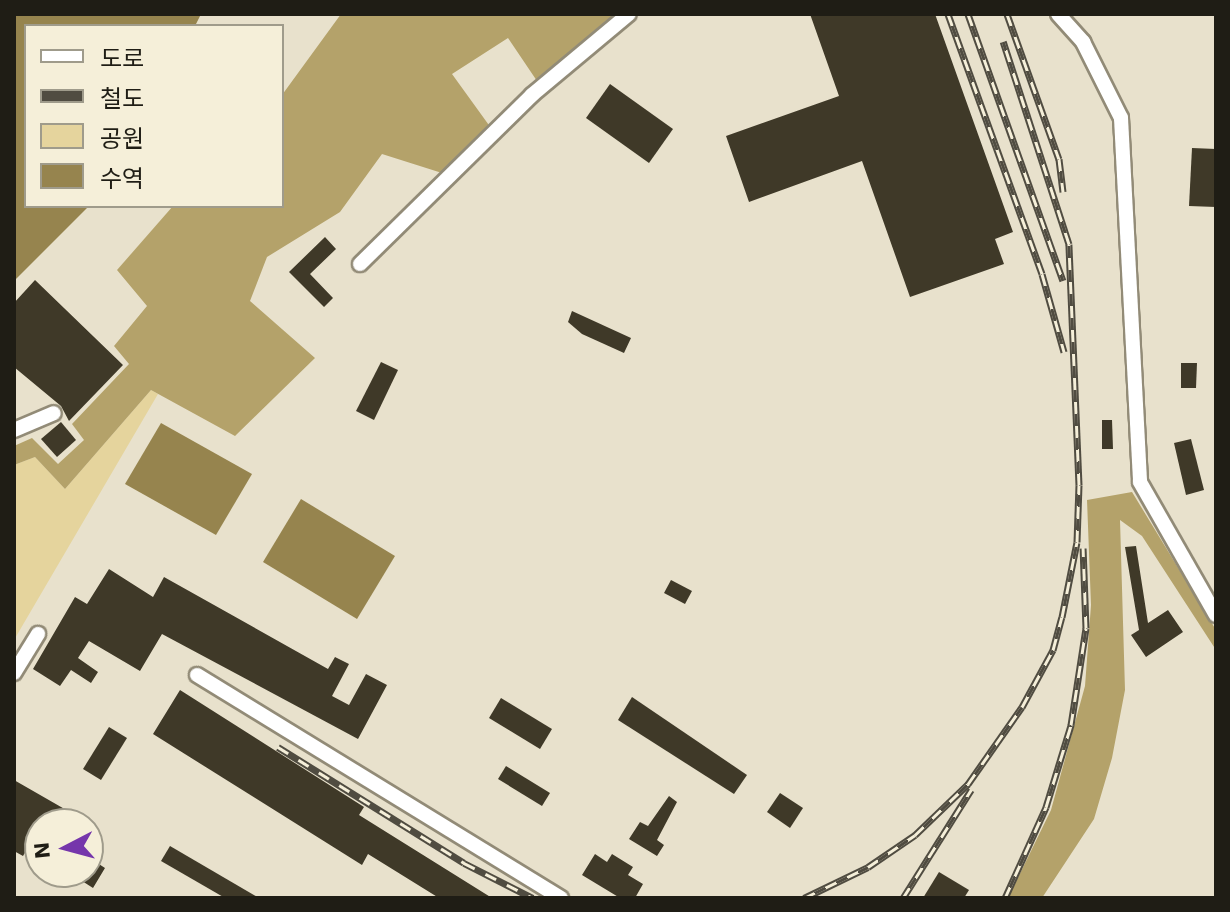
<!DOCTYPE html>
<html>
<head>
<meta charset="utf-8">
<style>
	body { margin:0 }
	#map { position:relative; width:1230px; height:912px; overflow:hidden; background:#e8e1cc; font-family:"Work Sans","Noto Sans KR",sans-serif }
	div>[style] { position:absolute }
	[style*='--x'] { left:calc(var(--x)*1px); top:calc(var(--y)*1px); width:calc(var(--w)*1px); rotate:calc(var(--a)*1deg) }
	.green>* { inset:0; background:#e5d49d }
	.forest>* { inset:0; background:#b4a26a }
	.water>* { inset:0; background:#96844e }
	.building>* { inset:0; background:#3f3928 }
	.roads { filter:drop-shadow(2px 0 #928b77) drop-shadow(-2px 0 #928b77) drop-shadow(0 2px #928b77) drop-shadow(0 -2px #928b77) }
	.minor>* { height:14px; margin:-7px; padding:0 7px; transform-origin:7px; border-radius:7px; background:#fff }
	.rail>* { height:7px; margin-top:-3.5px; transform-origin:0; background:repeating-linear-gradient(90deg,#f5efd9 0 12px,#504c41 0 24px); box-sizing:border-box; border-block:2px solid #504c41 }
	span { translate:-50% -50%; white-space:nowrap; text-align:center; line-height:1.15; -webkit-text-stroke:8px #f5efd9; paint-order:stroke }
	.frame { position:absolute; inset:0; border:16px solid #1f1d15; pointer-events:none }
	.legend { position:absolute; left:24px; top:24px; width:260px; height:184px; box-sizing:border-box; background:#f5efd9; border:2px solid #9f9b8b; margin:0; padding:10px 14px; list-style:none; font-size:24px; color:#1f1d15 }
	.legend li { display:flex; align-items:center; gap:16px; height:40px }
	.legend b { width:40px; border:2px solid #9f9b8b }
	.north { position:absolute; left:24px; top:808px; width:80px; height:80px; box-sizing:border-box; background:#f5efd9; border:2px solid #9f9b8b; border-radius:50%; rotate:264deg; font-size:22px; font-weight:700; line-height:32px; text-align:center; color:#1f1d15 }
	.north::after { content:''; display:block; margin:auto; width:28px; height:36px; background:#7536ab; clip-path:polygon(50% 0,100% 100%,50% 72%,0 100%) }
</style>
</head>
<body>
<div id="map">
	<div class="green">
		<i style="clip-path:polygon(151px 390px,158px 394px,14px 640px,14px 465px,35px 457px,65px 489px)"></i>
	</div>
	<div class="forest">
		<i style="clip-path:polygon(341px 14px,617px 14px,537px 81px,508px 38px,452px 74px,491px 128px,442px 173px,382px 154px,340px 212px,267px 257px,250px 301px,315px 358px,235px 436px,151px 390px,65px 489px,35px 457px,14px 465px,14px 446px,32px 438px,58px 464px,84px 440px,72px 424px,129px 364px,114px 346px,147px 306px,117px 270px,173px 206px,282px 206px,282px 95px)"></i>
		<i style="clip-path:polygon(1132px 492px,1216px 630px,1216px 650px,1142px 536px,1120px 520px,1125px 690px,1112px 758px,1094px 819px,1042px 898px,1008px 898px,1051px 810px,1085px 686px,1091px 605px,1087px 500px)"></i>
	</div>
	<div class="water">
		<i style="clip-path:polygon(14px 14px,201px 14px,195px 26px,26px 26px,26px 206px,89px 206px,14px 281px)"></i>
		<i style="clip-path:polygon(161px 423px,252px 474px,216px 535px,125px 484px)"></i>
		<i style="clip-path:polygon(301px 499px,395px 556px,357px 619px,263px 562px)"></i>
	</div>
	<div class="building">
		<i style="clip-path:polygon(810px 14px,935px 14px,1013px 232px,995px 239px,1004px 264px,910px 297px,862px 161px,749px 202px,726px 136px,839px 96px)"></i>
		<i style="clip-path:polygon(610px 84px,673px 129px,649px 163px,586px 118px)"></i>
		<i style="clip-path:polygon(1192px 148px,1216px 149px,1216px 207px,1189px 206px)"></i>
		<i style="clip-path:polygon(325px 237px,336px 249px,310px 274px,333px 298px,324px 307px,289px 272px)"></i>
		<i style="clip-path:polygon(35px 280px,123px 365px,69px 421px,61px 406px,14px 367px,14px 303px)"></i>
		<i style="clip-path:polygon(572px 311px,631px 338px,624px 353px,582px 334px,568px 322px)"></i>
		<i style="clip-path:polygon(381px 362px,398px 370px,374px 420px,356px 411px)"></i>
		<i style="clip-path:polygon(1181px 363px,1197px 363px,1196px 388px,1181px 388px)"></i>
		<i style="clip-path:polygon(1102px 420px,1112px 420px,1113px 449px,1102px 449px)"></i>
		<i style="clip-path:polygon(61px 422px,76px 440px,57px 457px,41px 439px)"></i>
		<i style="clip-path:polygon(1191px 439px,1204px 490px,1186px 495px,1174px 443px)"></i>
		<i style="clip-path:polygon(1136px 546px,1148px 623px,1168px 610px,1183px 632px,1146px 657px,1131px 635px,1139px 630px,1125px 547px)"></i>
		<i style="clip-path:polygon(109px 569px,153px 597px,164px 577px,328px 669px,335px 657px,349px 664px,332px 696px,349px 705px,366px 674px,387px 685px,358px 739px,162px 634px,140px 671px,89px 641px,78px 658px,98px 672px,91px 683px,71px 670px,60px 686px,33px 669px,75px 597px,87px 604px)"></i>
		<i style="clip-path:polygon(671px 580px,692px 591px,685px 604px,664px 593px)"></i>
		<i style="clip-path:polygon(180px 690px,364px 807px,359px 815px,492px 898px,439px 898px,368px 854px,362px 865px,153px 734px)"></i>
		<i style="clip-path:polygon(632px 697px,747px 775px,734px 794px,618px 720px)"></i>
		<i style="clip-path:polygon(501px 698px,552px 729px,540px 749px,489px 718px)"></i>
		<i style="clip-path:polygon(109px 727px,127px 738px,101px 780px,83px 769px)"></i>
		<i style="clip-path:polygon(506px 766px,550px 793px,542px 806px,498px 779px)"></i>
		<i style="clip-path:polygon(14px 780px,68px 811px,60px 824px,40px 824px,40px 837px,36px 834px,23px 856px,14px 851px)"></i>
		<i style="clip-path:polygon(780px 793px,803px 808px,790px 828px,767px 812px)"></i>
		<i style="clip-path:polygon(669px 796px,677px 802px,657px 840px,664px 845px,657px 856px,629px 839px,640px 822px,648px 826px)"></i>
		<i style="clip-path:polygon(170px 846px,259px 898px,225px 898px,161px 861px)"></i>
		<i style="clip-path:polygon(595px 854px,607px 862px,612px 854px,633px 867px,628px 875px,643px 884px,635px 898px,620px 898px,582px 875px)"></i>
		<i style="clip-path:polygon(88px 857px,105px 868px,93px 888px,68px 872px,88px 872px)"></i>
		<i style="clip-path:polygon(939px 872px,969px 890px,964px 898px,923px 898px)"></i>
	</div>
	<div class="roads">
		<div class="minor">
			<i style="--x:1058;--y:14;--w:38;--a:48"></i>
			<i style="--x:1083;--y:42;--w:85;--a:63.4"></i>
			<i style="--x:1121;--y:118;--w:364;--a:87"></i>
			<i style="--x:1140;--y:482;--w:153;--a:60.3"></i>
			<i style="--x:360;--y:264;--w:241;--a:-44.5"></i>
			<i style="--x:532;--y:95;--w:126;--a:-39.9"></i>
			<i style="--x:14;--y:430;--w:43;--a:-23"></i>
			<i style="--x:14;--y:673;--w:46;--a:-58.4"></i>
			<i style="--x:197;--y:675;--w:427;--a:31.5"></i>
		</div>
	</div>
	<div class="rail">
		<i style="--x:948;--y:14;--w:276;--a:70.1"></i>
		<i style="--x:1042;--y:274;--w:81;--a:74.2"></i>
		<i style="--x:968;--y:14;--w:283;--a:70.4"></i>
		<i style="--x:1007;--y:14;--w:154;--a:70.3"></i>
		<i style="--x:1059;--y:159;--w:33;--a:83"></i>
		<i style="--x:278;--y:747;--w:219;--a:31.9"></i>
		<i style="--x:464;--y:863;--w:77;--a:26.9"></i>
		<i style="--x:804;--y:898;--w:71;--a:-25.8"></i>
		<i style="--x:868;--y:867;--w:57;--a:-34.2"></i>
		<i style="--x:915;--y:835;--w:74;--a:-43.9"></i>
		<i style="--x:968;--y:784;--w:94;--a:-55"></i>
		<i style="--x:1022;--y:707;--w:65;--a:-61.5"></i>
		<i style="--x:1053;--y:650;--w:34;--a:-75"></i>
		<i style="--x:1062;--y:617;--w:76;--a:-78.7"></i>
		<i style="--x:1077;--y:542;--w:57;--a:-88"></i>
		<i style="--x:1079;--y:485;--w:241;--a:-92.4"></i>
		<i style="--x:1069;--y:244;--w:213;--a:-108"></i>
		<i style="--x:903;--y:898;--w:128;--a:-57.8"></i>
		<i style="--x:1005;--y:898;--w:100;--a:-65.7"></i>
		<i style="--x:1046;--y:807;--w:86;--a:-73"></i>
		<i style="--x:1071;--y:725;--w:98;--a:-81.2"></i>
		<i style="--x:1086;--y:628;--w:80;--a:-92.1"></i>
	</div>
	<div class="frame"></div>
	<ul class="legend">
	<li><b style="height:10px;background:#fff"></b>도로</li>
	<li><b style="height:10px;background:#504c41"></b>철도</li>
	<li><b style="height:22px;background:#e5d49d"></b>공원</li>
	<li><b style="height:22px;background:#96844e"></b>수역</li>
	</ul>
	<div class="north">N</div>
</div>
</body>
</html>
